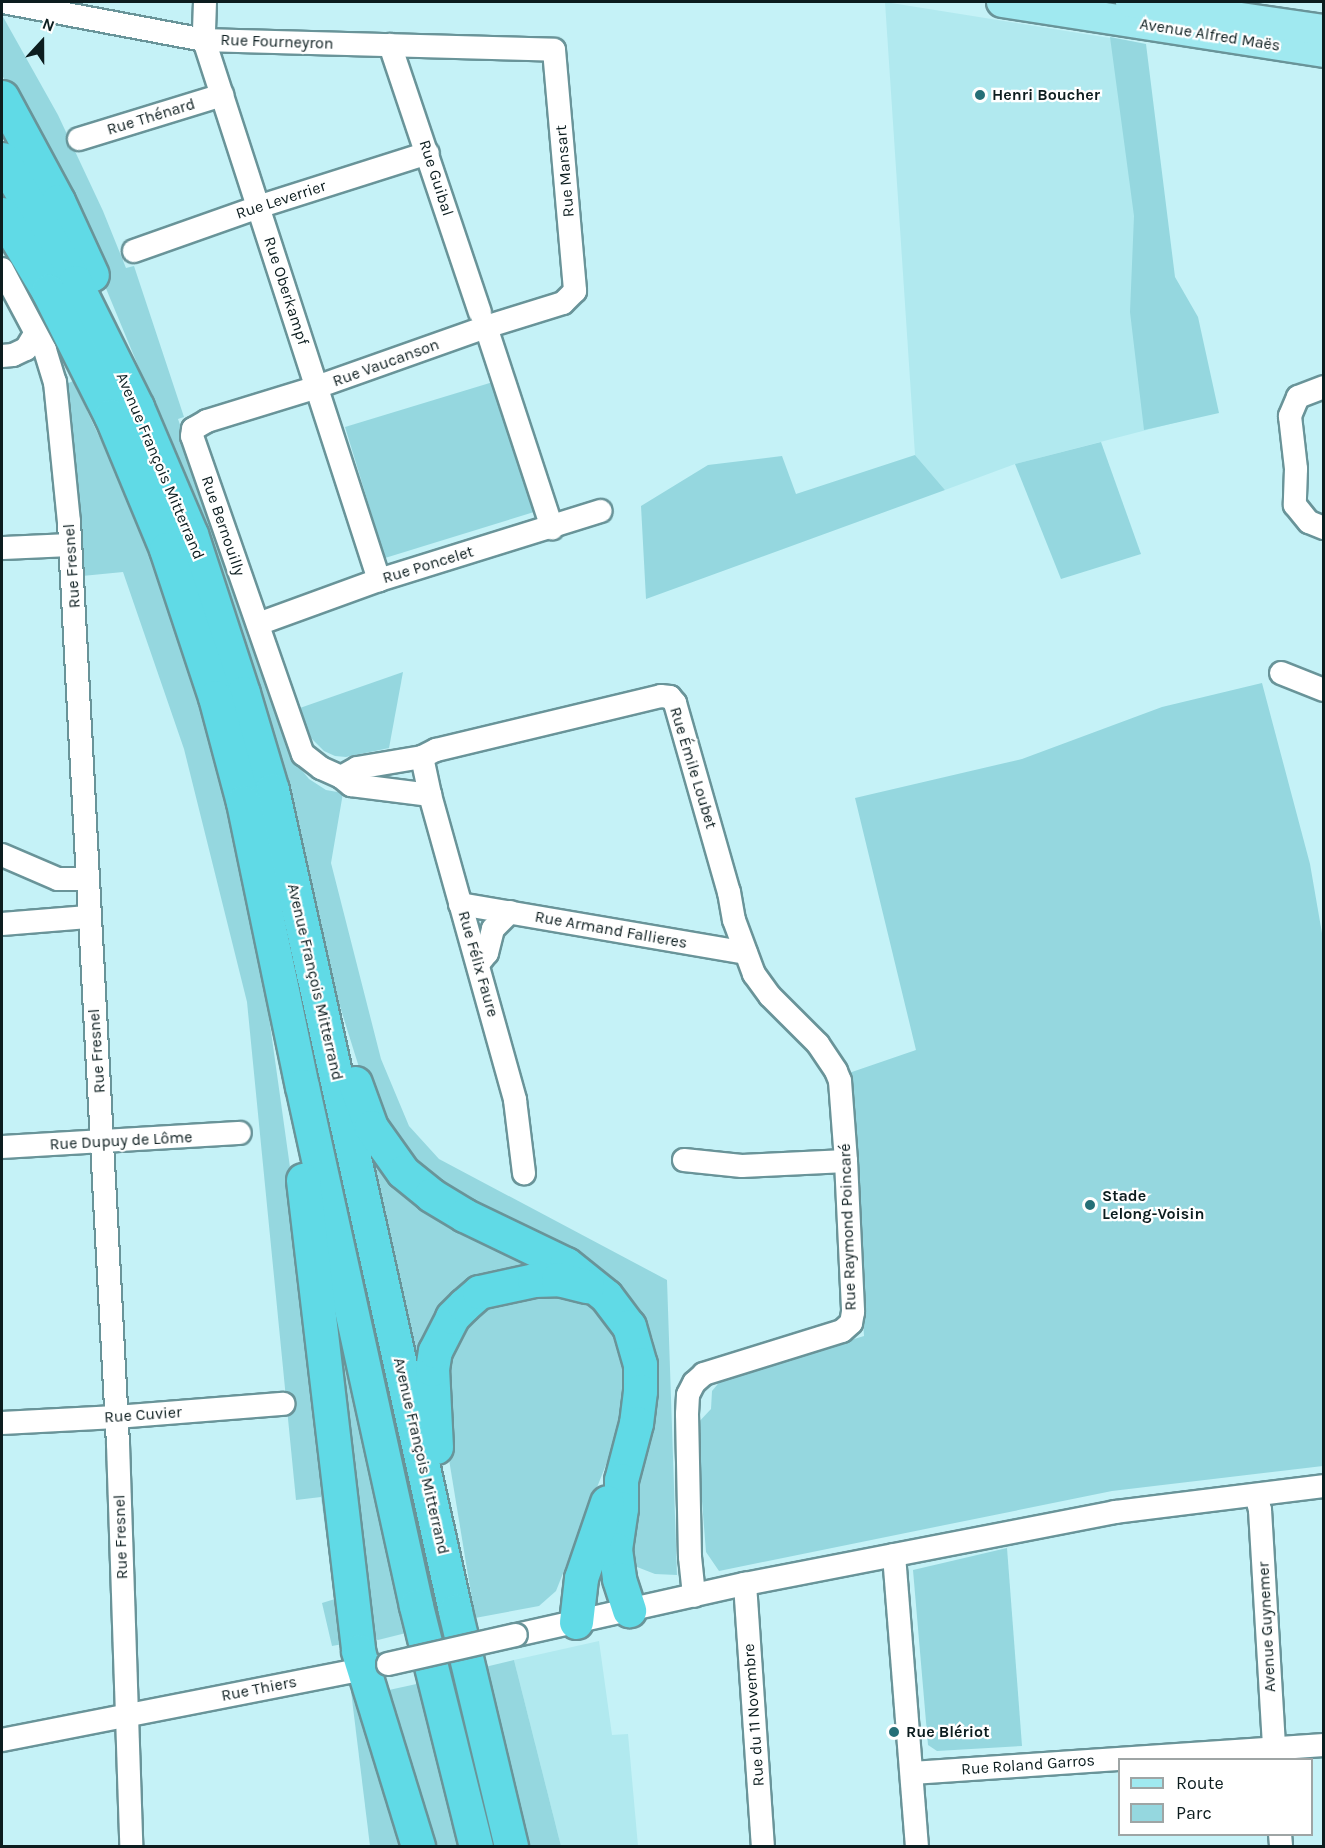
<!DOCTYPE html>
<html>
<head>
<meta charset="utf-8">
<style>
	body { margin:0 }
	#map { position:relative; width:1325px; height:1848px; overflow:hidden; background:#c5f2f7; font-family:Karla,sans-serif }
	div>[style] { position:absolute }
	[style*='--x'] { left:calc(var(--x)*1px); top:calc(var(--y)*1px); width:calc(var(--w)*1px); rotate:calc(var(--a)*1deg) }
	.built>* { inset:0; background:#b1e9ef }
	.green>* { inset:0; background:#95d7df }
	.roads { filter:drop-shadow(2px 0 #699499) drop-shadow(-2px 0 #699499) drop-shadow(0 2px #699499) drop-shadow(0 -2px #699499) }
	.minor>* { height:22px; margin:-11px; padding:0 11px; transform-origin:11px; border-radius:11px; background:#fff }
	.major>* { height:30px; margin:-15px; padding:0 15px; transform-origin:15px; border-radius:15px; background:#a0e9f0 }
	.highway>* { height:33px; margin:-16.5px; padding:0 16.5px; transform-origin:16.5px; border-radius:16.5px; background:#60dae6 }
	.bridges { filter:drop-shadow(2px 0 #699499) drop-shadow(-2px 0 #699499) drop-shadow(0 2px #699499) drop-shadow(0 -2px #699499) }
	.minor-bridge>* { height:22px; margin:-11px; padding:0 11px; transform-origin:11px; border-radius:11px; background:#fff }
	.dots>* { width:16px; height:16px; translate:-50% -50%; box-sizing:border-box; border:3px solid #fff; border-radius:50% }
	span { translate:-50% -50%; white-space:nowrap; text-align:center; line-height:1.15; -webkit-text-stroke:4.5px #fff; paint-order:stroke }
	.street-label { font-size:16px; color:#0c1d1f }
	.poi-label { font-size:16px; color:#0c1d1f; font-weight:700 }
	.left { translate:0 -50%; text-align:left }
	.frame { position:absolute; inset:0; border:3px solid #0c1d1f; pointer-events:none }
	.legend { position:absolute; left:1118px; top:1758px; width:195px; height:78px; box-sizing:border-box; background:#fff; border:2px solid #9ea5a5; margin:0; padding:8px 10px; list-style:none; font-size:18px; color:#0c1d1f }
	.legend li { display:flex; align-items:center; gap:12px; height:30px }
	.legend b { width:30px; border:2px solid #9ea5a5 }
	.north { position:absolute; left:12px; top:12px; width:60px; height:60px; -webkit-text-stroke:4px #fff; paint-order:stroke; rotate:21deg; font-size:16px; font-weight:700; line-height:24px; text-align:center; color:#0c1d1f }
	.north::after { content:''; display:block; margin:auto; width:21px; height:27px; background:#0c1d1f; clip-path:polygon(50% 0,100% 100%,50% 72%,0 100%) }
</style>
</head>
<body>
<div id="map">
	<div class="built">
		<i style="clip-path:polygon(885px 2px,1135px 42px,1193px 418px,1015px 464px,945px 490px,915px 455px)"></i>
		<i style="clip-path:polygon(599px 1641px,612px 1735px,628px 1734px,638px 1846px,561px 1846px,514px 1660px)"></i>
	</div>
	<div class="green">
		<i style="clip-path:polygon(2px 15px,58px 115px,103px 211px,126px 268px,134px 266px,184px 417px,178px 419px,300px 768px,309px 779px,326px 790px,343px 793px,331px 863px,381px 1059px,409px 1126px,439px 1159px,667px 1280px,677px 1575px,655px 1574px,637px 1567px,627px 1556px,626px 1531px,655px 1406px,658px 1384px,653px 1339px,640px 1309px,624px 1290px,589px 1265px,435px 1187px,373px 1112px,332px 981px,285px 790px,216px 567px,149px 392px,68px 197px,2px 75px)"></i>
		<i style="clip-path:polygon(1110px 37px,1146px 44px,1175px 277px,1198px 317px,1219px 413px,1144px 430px,1130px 312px,1134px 216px)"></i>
		<i style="clip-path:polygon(73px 381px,137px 517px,211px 742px,242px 870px,268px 1010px,309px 1303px,343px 1644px,332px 1646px,322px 1603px,335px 1599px,321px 1497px,296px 1500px,247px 1002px,184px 749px,123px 572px,82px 576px,62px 386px)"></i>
		<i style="clip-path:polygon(493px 382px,534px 512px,385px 558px,345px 427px)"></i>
		<i style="clip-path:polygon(1101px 442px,1141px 554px,1061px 579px,1015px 464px)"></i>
		<i style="clip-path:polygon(915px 455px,945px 490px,646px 599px,641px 506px,708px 465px,782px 456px,796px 494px)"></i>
		<i style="clip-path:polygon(403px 672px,389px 748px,346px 757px,335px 756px,324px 751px,307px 734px,297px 709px)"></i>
		<i style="clip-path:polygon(1262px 683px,1310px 864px,1323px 939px,1323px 1466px,1112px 1491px,719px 1571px,706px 1552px,696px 1425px,711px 1409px,712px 1391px,722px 1379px,864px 1336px,849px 1073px,916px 1050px,855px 798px,1022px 759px,1162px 707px)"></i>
		<i style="clip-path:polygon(373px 1150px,543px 1264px,515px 1274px,423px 1364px,413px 1362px,367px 1153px)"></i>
		<i style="clip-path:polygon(327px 1284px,335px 1284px,410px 1632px,378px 1640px,371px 1638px)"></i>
		<i style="clip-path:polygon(552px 1294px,581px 1300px,604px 1310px,618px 1328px,625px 1372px,621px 1408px,611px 1452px,556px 1591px,539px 1606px,475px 1618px,445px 1435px,449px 1352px,473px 1315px,496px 1299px)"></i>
		<i style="clip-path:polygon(1007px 1548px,1022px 1746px,937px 1751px,928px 1745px,913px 1570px)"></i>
		<i style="clip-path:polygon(514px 1660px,561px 1846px,528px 1846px,485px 1667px)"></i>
		<i style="clip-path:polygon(421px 1683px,444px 1778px,458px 1846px,430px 1846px,387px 1694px,389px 1690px)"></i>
		<i style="clip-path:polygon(351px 1691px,356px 1692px,407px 1846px,370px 1846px)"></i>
	</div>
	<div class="roads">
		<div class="minor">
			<i style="--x:3;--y:2;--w:205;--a:10.7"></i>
			<i style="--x:204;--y:40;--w:350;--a:1.6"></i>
			<i style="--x:554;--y:50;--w:242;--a:85"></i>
			<i style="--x:575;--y:291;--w:17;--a:135"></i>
			<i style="--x:563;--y:303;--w:81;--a:162.7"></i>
			<i style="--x:486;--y:327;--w:186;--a:160.5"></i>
			<i style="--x:311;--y:389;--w:109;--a:162.9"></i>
			<i style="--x:207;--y:421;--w:16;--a:150"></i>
			<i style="--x:193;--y:429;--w:7;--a:98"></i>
			<i style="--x:192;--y:436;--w:337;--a:70.8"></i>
			<i style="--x:303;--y:754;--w:23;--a:38"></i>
			<i style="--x:321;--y:768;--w:22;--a:24"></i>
			<i style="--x:341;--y:777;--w:13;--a:39"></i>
			<i style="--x:351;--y:785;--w:80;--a:7.2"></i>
			<i style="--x:205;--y:2;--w:38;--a:92"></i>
			<i style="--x:204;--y:40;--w:568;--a:72.04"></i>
			<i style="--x:390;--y:45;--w:282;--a:71.4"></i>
			<i style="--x:79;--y:139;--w:150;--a:-17.1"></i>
			<i style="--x:134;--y:251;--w:132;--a:-19.5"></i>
			<i style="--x:258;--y:207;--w:178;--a:-17.6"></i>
			<i style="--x:2;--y:269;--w:92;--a:62"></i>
			<i style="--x:45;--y:350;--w:34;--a:73"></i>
			<i style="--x:55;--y:382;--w:141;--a:84.3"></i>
			<i style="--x:69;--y:522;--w:923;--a:86.96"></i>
			<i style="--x:118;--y:1444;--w:402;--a:88.1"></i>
			<i style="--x:486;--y:327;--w:212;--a:71.8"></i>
			<i style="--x:2;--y:356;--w:11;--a:-5"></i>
			<i style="--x:13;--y:355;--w:14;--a:-25"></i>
			<i style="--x:26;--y:349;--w:17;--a:-59"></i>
			<i style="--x:1324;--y:387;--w:28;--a:159"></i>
			<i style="--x:1298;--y:397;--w:21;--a:113"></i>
			<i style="--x:1290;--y:416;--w:53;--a:83.5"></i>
			<i style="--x:1296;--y:469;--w:36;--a:92"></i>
			<i style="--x:1295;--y:505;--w:22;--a:51"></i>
			<i style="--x:1309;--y:522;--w:16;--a:22"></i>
			<i style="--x:2;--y:548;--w:68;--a:-2.5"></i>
			<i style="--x:258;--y:624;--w:129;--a:-20"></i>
			<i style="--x:379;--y:580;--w:232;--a:-17.3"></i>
			<i style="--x:1281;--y:673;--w:46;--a:21.6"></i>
			<i style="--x:422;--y:757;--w:39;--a:78"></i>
			<i style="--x:430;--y:795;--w:317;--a:74.4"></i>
			<i style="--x:515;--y:1100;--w:74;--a:83"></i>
			<i style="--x:341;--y:777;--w:18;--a:-29"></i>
			<i style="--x:357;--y:768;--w:66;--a:-9.6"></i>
			<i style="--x:422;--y:757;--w:16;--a:-27"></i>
			<i style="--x:436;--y:750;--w:231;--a:-13.5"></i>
			<i style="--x:661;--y:696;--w:9;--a:6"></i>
			<i style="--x:670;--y:697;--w:8;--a:50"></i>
			<i style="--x:675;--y:703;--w:197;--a:74.1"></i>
			<i style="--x:729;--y:892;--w:28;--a:80"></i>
			<i style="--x:734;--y:920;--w:58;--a:69.7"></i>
			<i style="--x:754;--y:974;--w:27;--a:54"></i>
			<i style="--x:770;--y:996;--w:68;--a:45"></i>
			<i style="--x:818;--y:1044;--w:32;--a:56"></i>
			<i style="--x:836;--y:1071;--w:11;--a:68"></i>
			<i style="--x:840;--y:1081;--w:80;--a:85.7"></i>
			<i style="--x:846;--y:1161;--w:151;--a:87.3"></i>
			<i style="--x:853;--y:1312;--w:11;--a:100"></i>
			<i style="--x:851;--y:1323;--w:12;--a:138"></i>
			<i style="--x:842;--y:1331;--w:145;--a:162.7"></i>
			<i style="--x:704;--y:1374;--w:13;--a:138"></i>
			<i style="--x:694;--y:1383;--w:13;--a:117"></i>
			<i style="--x:688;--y:1395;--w:19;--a:93"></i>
			<i style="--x:687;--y:1414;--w:143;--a:88.8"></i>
			<i style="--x:690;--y:1557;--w:39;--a:84"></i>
			<i style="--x:2;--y:855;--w:61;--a:23.2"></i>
			<i style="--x:58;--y:879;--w:28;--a:0"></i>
			<i style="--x:460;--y:904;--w:290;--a:9.7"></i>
			<i style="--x:2;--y:924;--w:86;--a:-4.7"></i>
			<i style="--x:478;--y:964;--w:14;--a:-51"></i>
			<i style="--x:487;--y:953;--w:25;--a:-76"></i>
			<i style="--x:493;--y:929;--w:24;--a:-45"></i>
			<i style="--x:2;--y:1147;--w:238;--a:-3.4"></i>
			<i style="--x:684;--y:1160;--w:58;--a:5.9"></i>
			<i style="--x:742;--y:1166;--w:104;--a:-2.8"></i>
			<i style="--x:2;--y:1423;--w:114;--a:-3"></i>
			<i style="--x:116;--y:1417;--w:168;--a:-4.5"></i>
			<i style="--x:1256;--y:1495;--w:16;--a:75"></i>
			<i style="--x:1260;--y:1510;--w:250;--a:86.6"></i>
			<i style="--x:894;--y:1555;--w:292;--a:85.5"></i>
			<i style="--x:745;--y:1584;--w:263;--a:86.1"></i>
			<i style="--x:516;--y:1635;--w:235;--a:-12.6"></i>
			<i style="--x:745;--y:1584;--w:377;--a:-11"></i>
			<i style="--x:1115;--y:1512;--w:211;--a:-7.1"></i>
			<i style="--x:2;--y:1740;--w:383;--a:-11.1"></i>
			<i style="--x:912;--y:1773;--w:413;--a:-3.9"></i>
			<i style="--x:1280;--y:1834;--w:12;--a:85"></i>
		</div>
		<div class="major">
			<i style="--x:1002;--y:2;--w:326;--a:8.8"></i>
			<i style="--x:1131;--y:2;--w:195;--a:8.3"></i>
		</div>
		<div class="highway">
			<i style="--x:2;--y:97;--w:118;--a:61.7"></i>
			<i style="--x:58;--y:201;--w:81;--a:65.3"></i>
			<i style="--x:2;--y:159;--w:143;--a:59.3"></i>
			<i style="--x:75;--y:282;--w:140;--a:63.6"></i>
			<i style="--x:137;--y:407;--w:138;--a:67"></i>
			<i style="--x:191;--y:534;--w:167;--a:71.9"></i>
			<i style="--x:243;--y:693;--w:101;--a:73.4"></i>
			<i style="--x:272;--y:790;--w:841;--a:77.43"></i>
			<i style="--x:455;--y:1611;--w:242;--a:76.6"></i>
			<i style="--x:2;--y:214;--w:90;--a:59.1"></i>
			<i style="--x:48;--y:291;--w:140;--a:63.3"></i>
			<i style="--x:111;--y:416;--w:144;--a:67.5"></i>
			<i style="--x:166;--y:549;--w:156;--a:71.7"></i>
			<i style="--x:215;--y:697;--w:109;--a:75.1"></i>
			<i style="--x:243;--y:802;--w:290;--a:78.3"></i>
			<i style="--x:302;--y:1086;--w:532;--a:77.63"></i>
			<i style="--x:416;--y:1606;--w:247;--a:76"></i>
			<i style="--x:355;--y:1083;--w:47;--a:70"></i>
			<i style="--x:371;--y:1127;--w:55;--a:54.6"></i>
			<i style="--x:403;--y:1172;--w:36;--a:39"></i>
			<i style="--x:431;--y:1195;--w:39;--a:31"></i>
			<i style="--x:464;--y:1215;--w:113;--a:25.7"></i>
			<i style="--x:566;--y:1264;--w:51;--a:38.7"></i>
			<i style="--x:606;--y:1296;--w:38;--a:53"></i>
			<i style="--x:629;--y:1326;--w:40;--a:74"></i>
			<i style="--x:640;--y:1364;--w:27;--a:90"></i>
			<i style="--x:640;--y:1391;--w:32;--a:97"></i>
			<i style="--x:636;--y:1423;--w:59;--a:104.7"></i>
			<i style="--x:621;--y:1480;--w:28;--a:90"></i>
			<i style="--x:621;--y:1508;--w:41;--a:98.3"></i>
			<i style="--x:615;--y:1549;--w:30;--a:82"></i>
			<i style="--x:619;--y:1579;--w:33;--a:72"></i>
			<i style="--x:303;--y:1180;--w:474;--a:83.3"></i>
			<i style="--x:358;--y:1651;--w:204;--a:72.9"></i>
			<i style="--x:436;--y:1447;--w:78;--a:-92.9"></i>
			<i style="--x:432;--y:1369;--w:18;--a:-81"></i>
			<i style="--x:435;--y:1351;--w:38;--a:-63"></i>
			<i style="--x:452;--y:1317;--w:17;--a:-45"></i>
			<i style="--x:464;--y:1305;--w:20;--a:-41"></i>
			<i style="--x:479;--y:1292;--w:56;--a:-12.3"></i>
			<i style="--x:534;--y:1280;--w:24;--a:-2"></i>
			<i style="--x:558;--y:1279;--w:30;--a:14"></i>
			<i style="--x:576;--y:1622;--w:44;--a:-83.5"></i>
			<i style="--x:581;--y:1578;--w:80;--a:-71.1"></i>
		</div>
	</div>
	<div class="bridges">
		<div class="minor-bridge">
			<i style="--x:388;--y:1664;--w:131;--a:-12.8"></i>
		</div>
	</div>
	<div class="dots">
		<i style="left:980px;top:95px;background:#256f77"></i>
		<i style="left:1090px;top:1205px;background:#256f77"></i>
		<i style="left:894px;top:1732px;background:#256f77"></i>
	</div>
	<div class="street-label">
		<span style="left:1210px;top:35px;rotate:9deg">Avenue Alfred Maës</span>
		<span style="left:277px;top:42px;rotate:2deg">Rue Fourneyron</span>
		<span style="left:151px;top:117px;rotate:-17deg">Rue Thénard</span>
		<span style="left:565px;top:171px;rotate:-95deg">Rue Mansart</span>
		<span style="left:436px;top:178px;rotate:72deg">Rue Guibal</span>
		<span style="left:281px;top:200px;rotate:-18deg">Rue Leverrier</span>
		<span style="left:286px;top:291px;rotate:72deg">Rue Oberkampf</span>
		<span style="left:386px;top:363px;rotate:-20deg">Rue Vaucanson</span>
		<span style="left:160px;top:466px;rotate:67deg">Avenue François Mitterrand</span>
		<span style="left:223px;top:526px;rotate:71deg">Rue Bernouilly</span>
		<span style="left:428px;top:565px;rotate:-17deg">Rue Poncelet</span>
		<span style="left:72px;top:566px;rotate:-94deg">Rue Fresnel</span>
		<span style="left:693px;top:768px;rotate:73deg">Rue Émile Loubet</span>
		<span style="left:611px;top:930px;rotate:10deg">Rue Armand Fallieres</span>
		<span style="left:478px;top:964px;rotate:74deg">Rue Félix Faure</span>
		<span style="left:315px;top:982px;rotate:77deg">Avenue François Mitterrand</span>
		<span style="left:97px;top:1051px;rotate:-94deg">Rue Fresnel</span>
		<span style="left:121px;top:1141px;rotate:-3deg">Rue Dupuy de Lôme</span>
		<span style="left:848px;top:1227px;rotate:-92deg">Rue Raymond Poincaré</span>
		<span style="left:143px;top:1415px;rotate:-4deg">Rue Cuvier</span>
		<span style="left:421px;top:1456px;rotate:77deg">Avenue François Mitterrand</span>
		<span style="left:121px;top:1537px;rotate:-92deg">Rue Fresnel</span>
		<span style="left:1267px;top:1627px;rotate:-93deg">Avenue Guynemer</span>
		<span style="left:259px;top:1689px;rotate:-11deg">Rue Thiers</span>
		<span style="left:754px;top:1715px;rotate:-94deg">Rue du 11 Novembre</span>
		<span style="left:1028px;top:1765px;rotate:-4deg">Rue Roland Garros</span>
	</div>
	<div class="poi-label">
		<span class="left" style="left:992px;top:95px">Henri Boucher</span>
		<span class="left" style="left:1102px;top:1205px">Stade<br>Lelong-Voisin</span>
		<span class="left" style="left:906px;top:1732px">Rue Blériot</span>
	</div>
	<div class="frame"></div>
	<ul class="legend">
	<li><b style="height:8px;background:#a0e9f0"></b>Route</li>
	<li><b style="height:16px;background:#95d7df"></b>Parc</li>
	</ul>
	<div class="north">N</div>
</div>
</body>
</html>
